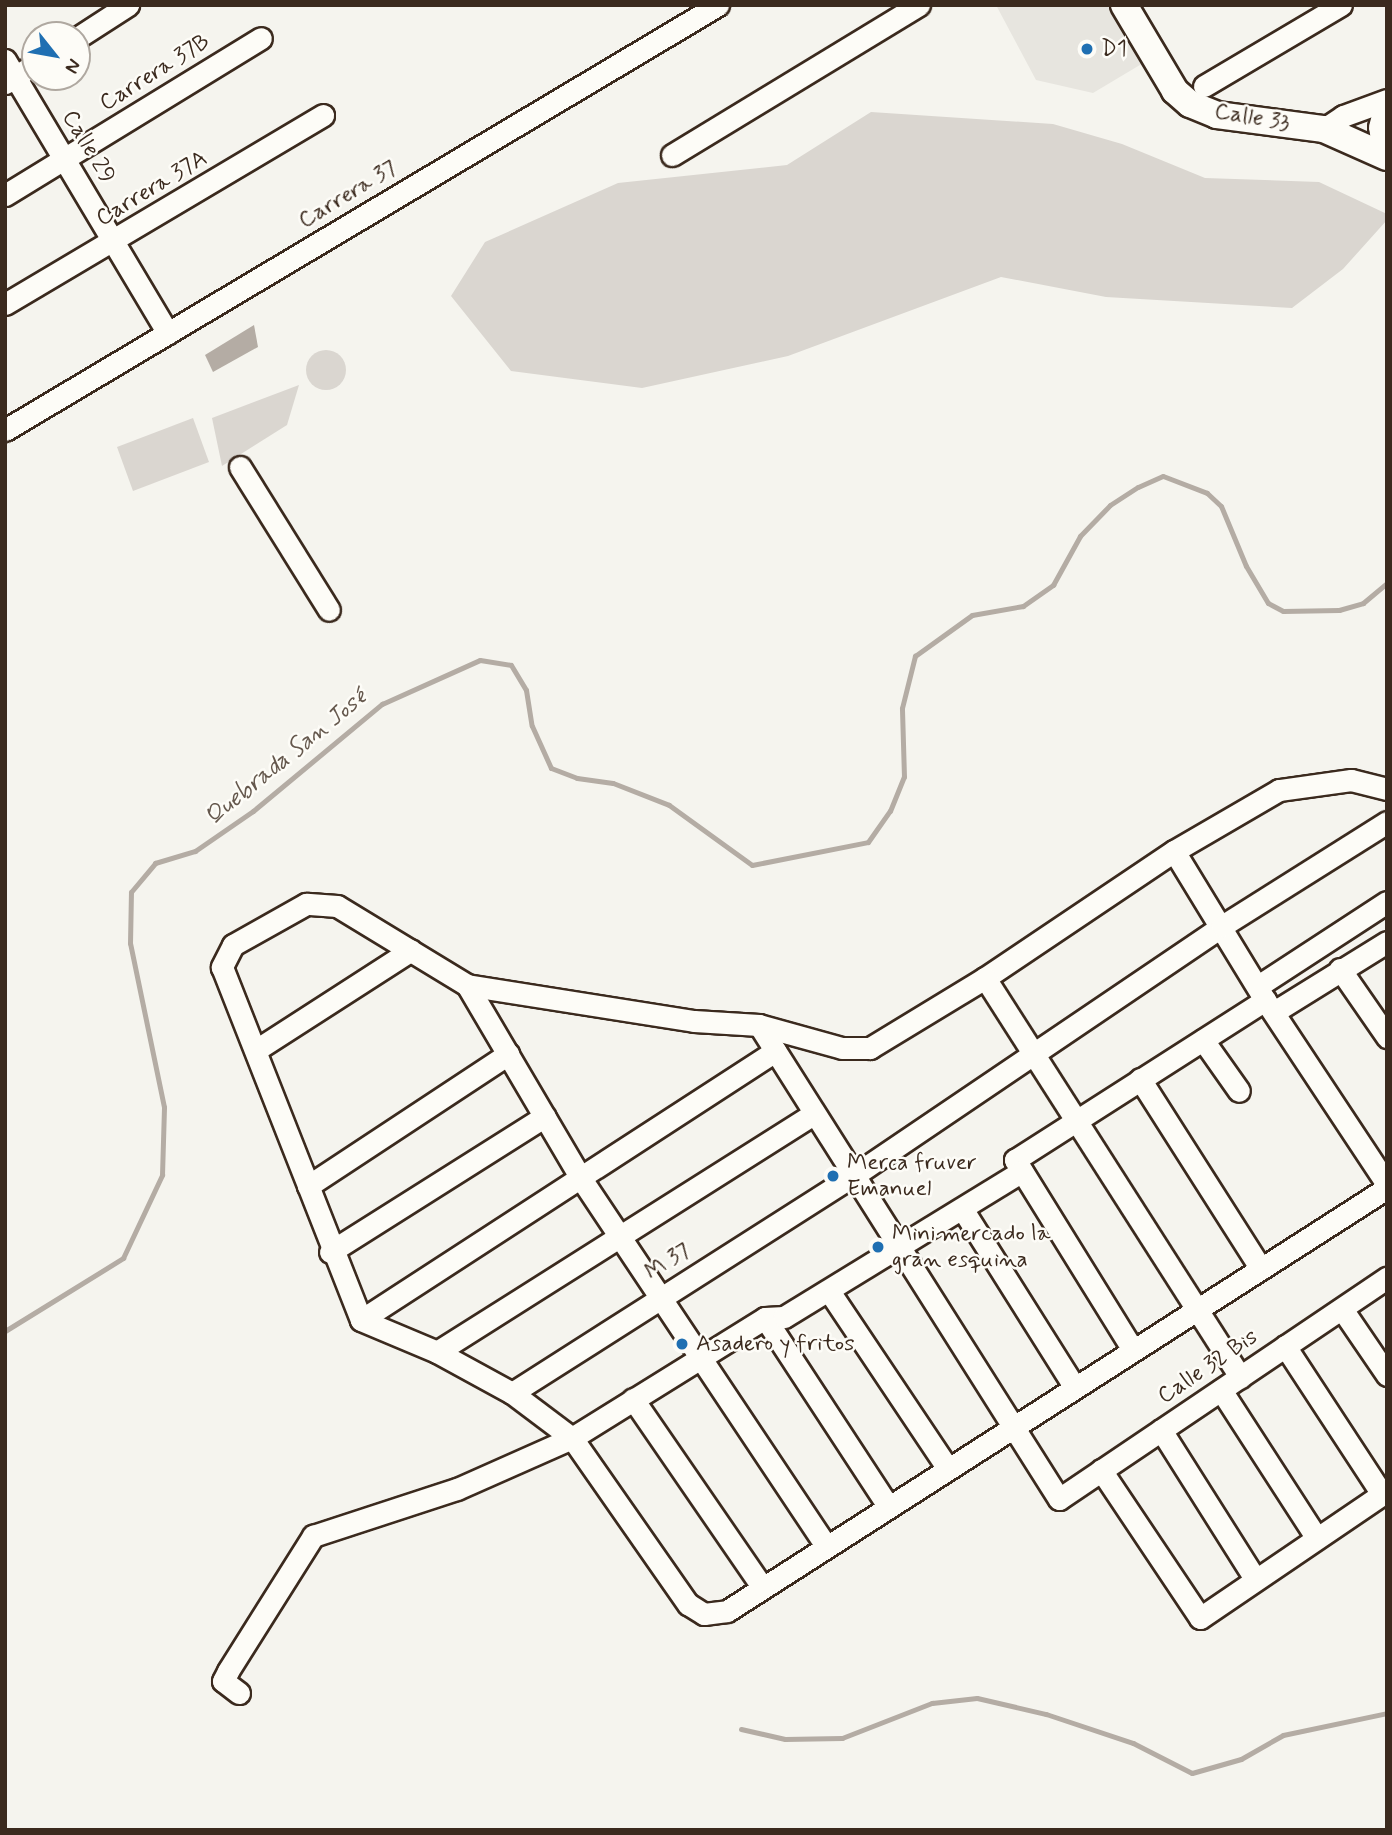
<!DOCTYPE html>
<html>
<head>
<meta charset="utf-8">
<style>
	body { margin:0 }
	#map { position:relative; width:1392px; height:1835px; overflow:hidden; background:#f5f4ee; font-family:Mynerve,sans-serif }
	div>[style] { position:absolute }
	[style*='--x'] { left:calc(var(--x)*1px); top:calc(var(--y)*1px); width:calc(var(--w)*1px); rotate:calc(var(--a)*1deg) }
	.built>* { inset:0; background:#e7e5df }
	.green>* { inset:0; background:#dad6d0 }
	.round { border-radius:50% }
	.water>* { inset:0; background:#b4aca4 }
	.stream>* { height:5px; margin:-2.5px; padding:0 2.5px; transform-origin:2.5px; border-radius:2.5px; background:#b4aca4 }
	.roads { filter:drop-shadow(2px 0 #3b2a1e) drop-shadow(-2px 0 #3b2a1e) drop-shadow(0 2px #3b2a1e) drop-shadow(0 -2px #3b2a1e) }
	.minor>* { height:21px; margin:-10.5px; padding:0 10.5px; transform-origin:10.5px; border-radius:10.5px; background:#fdfcf7 }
	.tertiary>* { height:26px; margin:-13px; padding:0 13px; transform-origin:13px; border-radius:13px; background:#fdfcf7 }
	.dots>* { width:19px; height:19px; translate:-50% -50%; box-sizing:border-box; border:4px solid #fdfcf7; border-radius:50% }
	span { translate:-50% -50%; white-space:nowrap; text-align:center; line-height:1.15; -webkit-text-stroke:5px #fdfcf7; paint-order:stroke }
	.poi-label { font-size:23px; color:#3b2a1e }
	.left { translate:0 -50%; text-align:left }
	.street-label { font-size:23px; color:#3b2a1e }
	.water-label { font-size:24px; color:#65584d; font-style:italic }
	.frame { position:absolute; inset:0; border:7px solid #3b2a1e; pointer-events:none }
	.north { position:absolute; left:21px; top:21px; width:70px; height:70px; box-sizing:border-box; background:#fdfcf7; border:2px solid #afa8a0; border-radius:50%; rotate:121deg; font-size:19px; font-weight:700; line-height:28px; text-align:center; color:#3b2a1e }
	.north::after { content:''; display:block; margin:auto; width:24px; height:32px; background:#1f6fb2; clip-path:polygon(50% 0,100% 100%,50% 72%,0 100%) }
</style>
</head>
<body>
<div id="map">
	<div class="built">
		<i style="clip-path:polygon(996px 5px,1124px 5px,1155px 56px,1093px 93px,1036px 80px)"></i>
	</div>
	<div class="green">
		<i style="clip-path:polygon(871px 112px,1053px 124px,1122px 144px,1205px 178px,1319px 182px,1387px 214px,1387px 220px,1343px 269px,1292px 308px,1106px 297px,1001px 277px,788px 356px,642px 388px,511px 371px,451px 296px,485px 242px,618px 183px,787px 165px)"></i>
		<i class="round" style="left:306px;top:350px;width:40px;height:40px"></i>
		<i style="clip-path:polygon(299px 385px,287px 425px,222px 466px,212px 418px)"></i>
		<i style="clip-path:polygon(193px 418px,209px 462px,133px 491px,117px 447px)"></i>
	</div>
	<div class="water">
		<i style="clip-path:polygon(254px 325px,258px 347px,213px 372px,205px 355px)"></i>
	</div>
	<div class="stream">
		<i style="--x:5;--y:1331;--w:139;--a:-31.7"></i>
		<i style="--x:123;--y:1258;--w:92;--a:-64.8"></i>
		<i style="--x:162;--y:1175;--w:68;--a:-88.3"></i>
		<i style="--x:164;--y:1107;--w:167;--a:-101.7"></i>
		<i style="--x:130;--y:943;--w:51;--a:-88.9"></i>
		<i style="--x:131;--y:892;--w:38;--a:-50"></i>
		<i style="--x:155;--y:863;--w:42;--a:-16.7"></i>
		<i style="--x:195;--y:851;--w:70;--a:-34.6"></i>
		<i style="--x:253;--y:811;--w:168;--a:-39.7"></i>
		<i style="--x:382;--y:704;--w:107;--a:-24.2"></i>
		<i style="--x:480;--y:660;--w:31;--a:9"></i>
		<i style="--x:511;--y:665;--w:29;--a:59"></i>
		<i style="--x:526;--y:690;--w:36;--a:81"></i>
		<i style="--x:532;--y:726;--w:46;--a:65.7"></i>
		<i style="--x:551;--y:768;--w:28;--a:21"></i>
		<i style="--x:577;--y:778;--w:36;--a:8"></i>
		<i style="--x:613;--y:783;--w:60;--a:21.4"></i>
		<i style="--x:669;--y:805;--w:102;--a:35.9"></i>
		<i style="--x:752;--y:865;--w:118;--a:-11.2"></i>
		<i style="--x:868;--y:842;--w:38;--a:-55"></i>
		<i style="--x:890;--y:811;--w:37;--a:-68"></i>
		<i style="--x:904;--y:777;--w:69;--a:-91.7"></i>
		<i style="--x:902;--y:708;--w:54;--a:-76"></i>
		<i style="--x:915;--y:656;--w:70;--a:-35.7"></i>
		<i style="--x:972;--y:615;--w:52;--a:-10"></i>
		<i style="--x:1023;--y:606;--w:37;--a:-35"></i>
		<i style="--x:1053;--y:585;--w:56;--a:-61.1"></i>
		<i style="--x:1080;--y:536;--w:43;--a:-45.9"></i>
		<i style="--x:1110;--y:505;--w:33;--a:-33"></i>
		<i style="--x:1138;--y:487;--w:27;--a:-24"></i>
		<i style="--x:1163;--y:476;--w:47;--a:21.1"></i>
		<i style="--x:1207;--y:493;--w:19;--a:43"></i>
		<i style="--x:1221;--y:506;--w:65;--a:67.4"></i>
		<i style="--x:1246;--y:566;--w:43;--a:59.3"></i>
		<i style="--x:1268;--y:603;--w:17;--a:28"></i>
		<i style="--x:1283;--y:611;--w:56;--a:-1"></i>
		<i style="--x:1339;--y:610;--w:25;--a:-16"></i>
		<i style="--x:1363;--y:603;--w:31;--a:-40"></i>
		<i style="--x:741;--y:1729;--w:45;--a:12.8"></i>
		<i style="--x:785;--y:1739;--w:57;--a:-1"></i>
		<i style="--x:842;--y:1738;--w:97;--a:-21.3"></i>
		<i style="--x:932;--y:1703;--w:45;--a:-6.3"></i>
		<i style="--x:977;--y:1698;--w:71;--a:13.1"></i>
		<i style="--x:1046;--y:1714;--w:92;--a:18.4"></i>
		<i style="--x:1133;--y:1743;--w:66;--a:27"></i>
		<i style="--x:1192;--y:1773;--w:51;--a:-15.9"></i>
		<i style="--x:1241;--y:1759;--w:48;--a:-29.7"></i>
		<i style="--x:1283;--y:1735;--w:106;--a:-11.9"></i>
	</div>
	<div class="roads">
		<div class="minor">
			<i style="--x:77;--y:38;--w:61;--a:-32.9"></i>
			<i style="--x:5;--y:60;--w:318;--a:59.2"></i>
			<i style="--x:5;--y:83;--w:36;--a:-32"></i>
			<i style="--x:1204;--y:86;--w:159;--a:-30.6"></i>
			<i style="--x:1324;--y:129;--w:23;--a:-34"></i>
			<i style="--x:1343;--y:116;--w:47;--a:-20"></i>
			<i style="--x:1383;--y:154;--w:27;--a:-98"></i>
			<i style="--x:1379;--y:127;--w:27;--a:-75"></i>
			<i style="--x:672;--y:155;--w:289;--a:-31.3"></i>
			<i style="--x:5;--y:195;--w:300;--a:-31.5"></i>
			<i style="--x:5;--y:304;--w:370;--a:-30.7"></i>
			<i style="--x:5;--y:430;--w:830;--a:-30.8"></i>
			<i style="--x:240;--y:467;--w:168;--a:58.1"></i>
			<i style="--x:1387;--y:789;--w:37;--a:-166"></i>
			<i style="--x:1351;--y:780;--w:73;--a:172.1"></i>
			<i style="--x:1279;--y:790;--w:121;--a:149.8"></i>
			<i style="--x:1174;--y:851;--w:228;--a:146.1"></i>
			<i style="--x:985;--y:978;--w:135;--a:148.7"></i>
			<i style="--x:870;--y:1048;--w:28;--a:180"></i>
			<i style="--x:842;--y:1048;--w:86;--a:-164.5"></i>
			<i style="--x:759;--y:1025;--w:65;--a:-176.5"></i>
			<i style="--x:694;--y:1021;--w:230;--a:-171"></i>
			<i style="--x:467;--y:985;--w:152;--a:-148.7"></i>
			<i style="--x:337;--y:906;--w:31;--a:-176"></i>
			<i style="--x:306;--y:904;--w:84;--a:150.7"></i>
			<i style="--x:233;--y:945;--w:25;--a:117"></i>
			<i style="--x:222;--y:967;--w:379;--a:68.5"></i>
			<i style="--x:361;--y:1320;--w:82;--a:22.8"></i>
			<i style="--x:437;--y:1352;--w:85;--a:28.7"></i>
			<i style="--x:512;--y:1393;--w:75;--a:36.9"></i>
			<i style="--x:572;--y:1438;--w:203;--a:55.1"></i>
			<i style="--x:688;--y:1604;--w:19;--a:32"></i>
			<i style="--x:704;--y:1614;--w:23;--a:-7"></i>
			<i style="--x:727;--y:1611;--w:784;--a:-32.66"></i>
			<i style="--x:1174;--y:851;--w:175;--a:58.6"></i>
			<i style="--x:1265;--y:1000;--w:221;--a:56.5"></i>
			<i style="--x:1340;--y:969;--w:83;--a:55.3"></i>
			<i style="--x:985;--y:978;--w:474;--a:57.4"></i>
			<i style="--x:467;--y:985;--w:226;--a:59.5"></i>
			<i style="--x:582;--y:1180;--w:438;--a:56.3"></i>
			<i style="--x:1258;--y:986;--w:154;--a:-33.1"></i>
			<i style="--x:1274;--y:1012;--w:133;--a:-31.8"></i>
			<i style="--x:759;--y:1025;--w:561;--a:57.67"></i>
			<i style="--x:1059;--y:1499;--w:396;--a:-34"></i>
			<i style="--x:1203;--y:1040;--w:62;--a:54.8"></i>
			<i style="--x:256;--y:1050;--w:184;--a:-32.8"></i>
			<i style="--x:1140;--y:1079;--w:225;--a:57.5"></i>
			<i style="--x:308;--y:1186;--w:240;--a:-33.4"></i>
			<i style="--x:963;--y:1210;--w:210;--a:57.8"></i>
			<i style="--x:330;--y:1252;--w:254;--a:-32.3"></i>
			<i style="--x:829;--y:1291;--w:214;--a:56.2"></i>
			<i style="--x:1342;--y:1309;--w:80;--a:55.7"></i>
			<i style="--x:765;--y:1318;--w:225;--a:56.8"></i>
			<i style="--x:361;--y:1320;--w:494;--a:-33"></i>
			<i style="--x:1285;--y:1346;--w:177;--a:56.8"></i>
			<i style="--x:1133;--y:1350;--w:224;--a:-121.8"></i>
			<i style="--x:1015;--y:1160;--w:297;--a:-32.6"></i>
			<i style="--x:437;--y:1352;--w:446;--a:-32.3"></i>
			<i style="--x:1221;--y:1390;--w:175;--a:57.1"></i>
			<i style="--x:512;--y:1393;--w:404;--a:-32.5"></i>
			<i style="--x:853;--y:1176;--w:446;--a:-34.1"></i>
			<i style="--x:1222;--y:926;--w:195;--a:-32.2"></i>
			<i style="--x:633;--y:1399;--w:229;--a:55.5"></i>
			<i style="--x:1161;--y:1430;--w:174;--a:57.7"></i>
			<i style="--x:1101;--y:1470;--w:178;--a:56.2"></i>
			<i style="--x:1200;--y:1618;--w:226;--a:-34.2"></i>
			<i style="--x:239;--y:1693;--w:20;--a:-143"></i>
			<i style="--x:223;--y:1681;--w:11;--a:-63"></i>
			<i style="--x:228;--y:1671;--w:160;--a:-57.8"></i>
			<i style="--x:313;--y:1536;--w:151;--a:-18.1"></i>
			<i style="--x:457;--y:1489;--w:126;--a:-23.9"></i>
			<i style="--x:572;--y:1438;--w:227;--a:-31.9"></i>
			<i style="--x:765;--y:1318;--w:19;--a:-3"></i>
			<i style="--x:784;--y:1317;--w:279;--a:-31.5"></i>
		</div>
		<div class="tertiary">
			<i style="--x:1124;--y:5;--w:100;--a:59.3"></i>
			<i style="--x:1175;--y:91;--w:20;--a:41"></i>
			<i style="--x:1190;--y:104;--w:29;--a:22"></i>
			<i style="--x:1217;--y:115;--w:108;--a:7.5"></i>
			<i style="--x:1324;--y:129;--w:69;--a:24"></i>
		</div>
	</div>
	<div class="dots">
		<i style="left:1087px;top:49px;background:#1f6fb2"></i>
		<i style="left:833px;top:1176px;background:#1f6fb2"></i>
		<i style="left:878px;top:1247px;background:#1f6fb2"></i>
		<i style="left:682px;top:1344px;background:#1f6fb2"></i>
	</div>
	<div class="poi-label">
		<span class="left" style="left:1101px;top:49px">D1</span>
		<span class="left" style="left:847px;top:1176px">Merca fruver<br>Emanuel</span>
		<span class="left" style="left:892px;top:1247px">Minimercado la<br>gran esquina</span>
		<span class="left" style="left:696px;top:1344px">Asadero y fritos</span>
	</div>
	<div class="street-label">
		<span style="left:155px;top:73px;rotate:-32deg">Carrera 37B</span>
		<span style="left:1252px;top:118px;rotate:10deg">Calle 33</span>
		<span style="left:88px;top:147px;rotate:59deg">Calle 29</span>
		<span style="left:152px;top:189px;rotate:-31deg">Carrera 37A</span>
		<span style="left:348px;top:195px;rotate:-31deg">Carrera 37</span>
		<span style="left:668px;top:1262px;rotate:-32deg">M 37</span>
		<span style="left:1208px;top:1367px;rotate:-34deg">Calle 32 Bis</span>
	</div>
	<div class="water-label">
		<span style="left:286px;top:758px;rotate:-39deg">Quebrada San José</span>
	</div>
	<div class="frame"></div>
	<div class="north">N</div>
</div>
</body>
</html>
